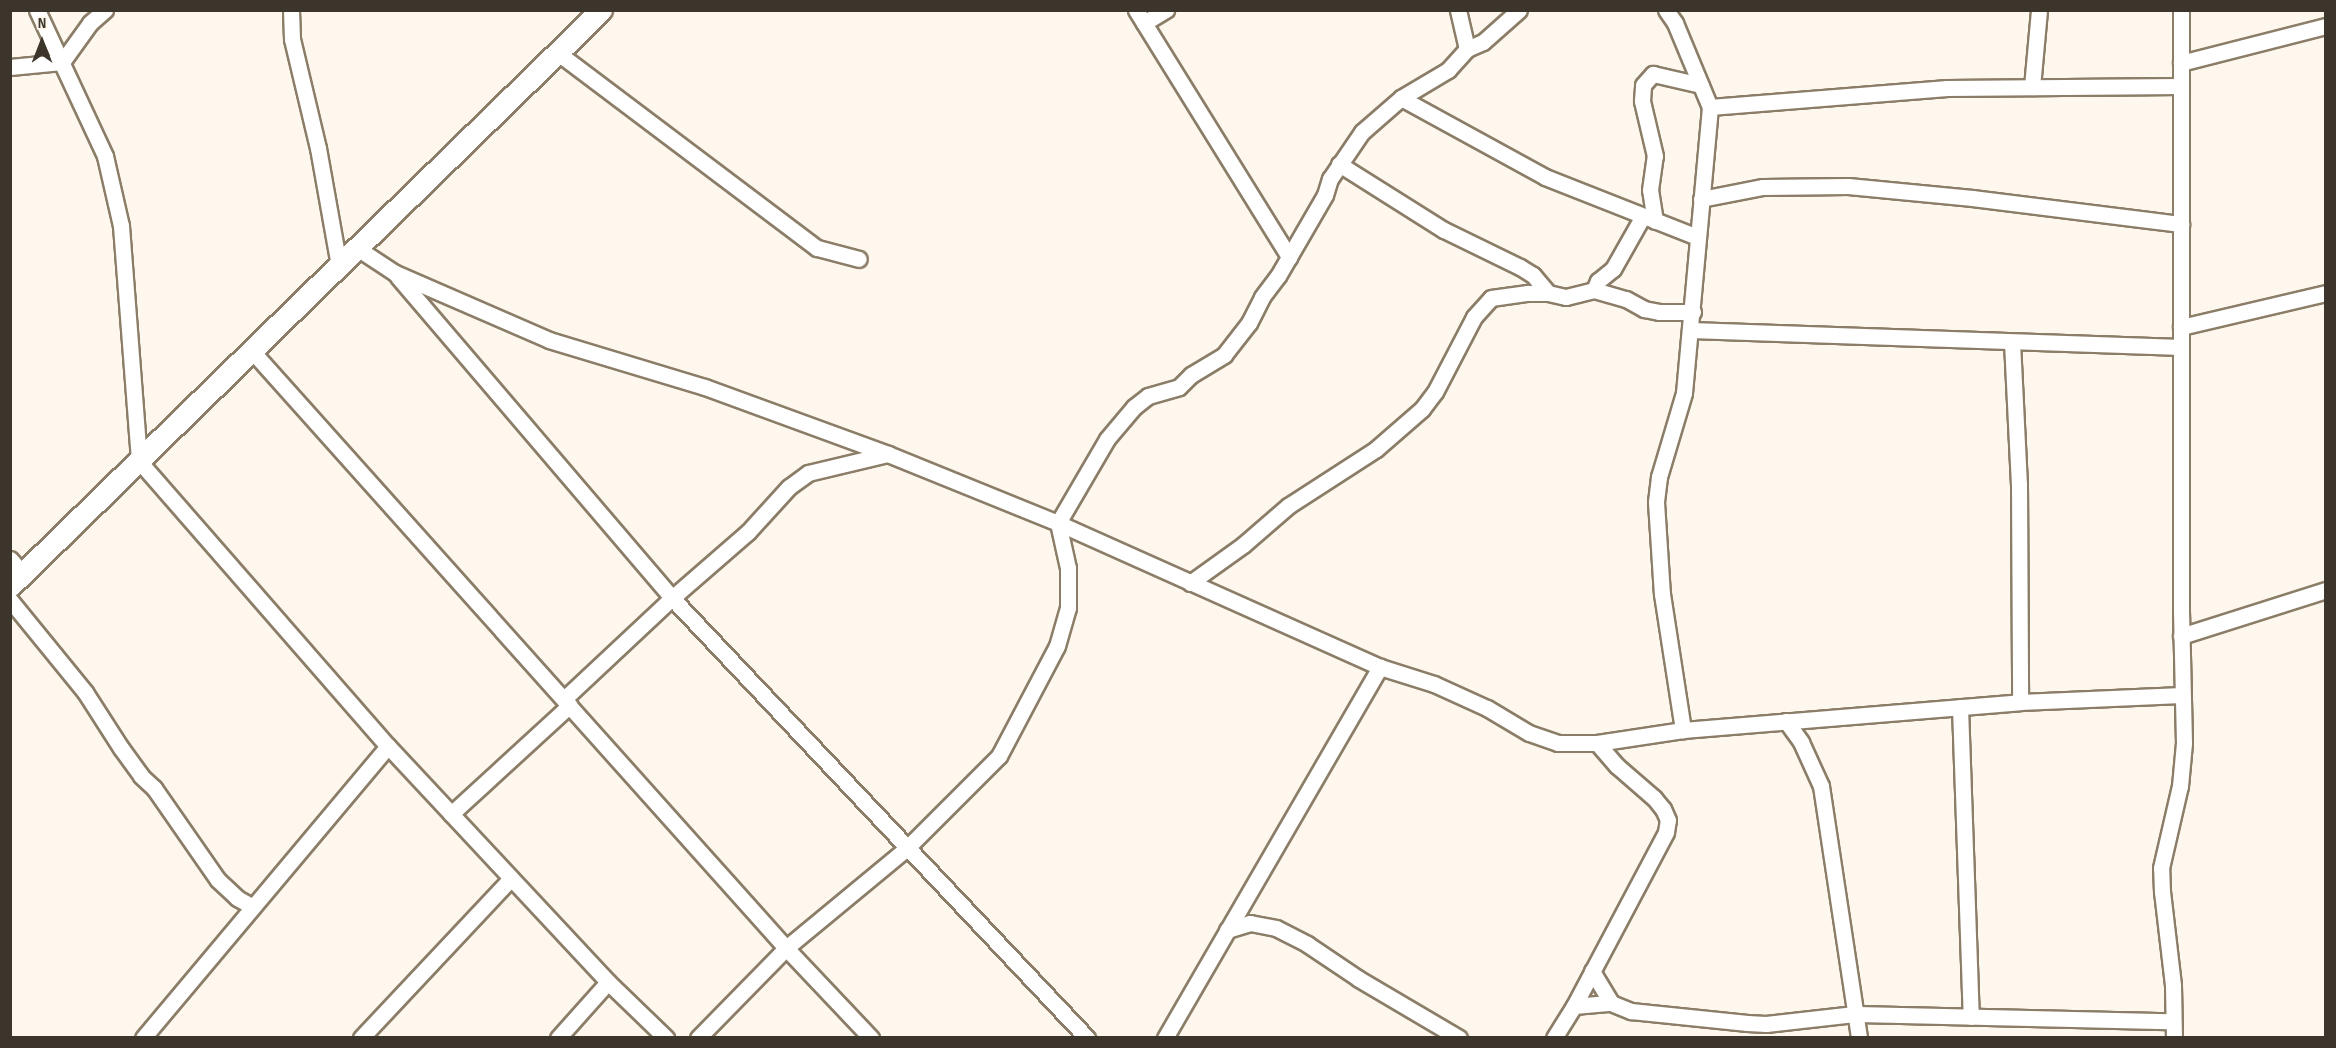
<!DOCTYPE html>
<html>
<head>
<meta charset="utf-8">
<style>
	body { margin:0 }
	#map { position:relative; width:2336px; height:1048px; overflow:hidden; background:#fdf7ed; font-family:"Sofia Sans Condensed",sans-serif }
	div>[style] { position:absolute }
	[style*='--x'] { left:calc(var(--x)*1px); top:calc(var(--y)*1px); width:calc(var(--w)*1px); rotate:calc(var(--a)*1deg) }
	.roads { filter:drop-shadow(2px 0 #8b7d67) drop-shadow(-2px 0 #8b7d67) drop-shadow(0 2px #8b7d67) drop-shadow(0 -2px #8b7d67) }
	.street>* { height:15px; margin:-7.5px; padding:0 7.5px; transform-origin:7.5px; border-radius:7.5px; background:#fff }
	.secondary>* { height:21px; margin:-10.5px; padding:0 10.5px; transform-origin:10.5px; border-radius:10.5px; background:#fff }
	span { translate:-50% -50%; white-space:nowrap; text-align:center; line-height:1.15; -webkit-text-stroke:4.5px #fdf7ed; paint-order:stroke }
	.frame { position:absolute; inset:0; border:12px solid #3b352b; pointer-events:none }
	.north { position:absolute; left:12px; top:12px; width:60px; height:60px; -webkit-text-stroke:4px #fdf7ed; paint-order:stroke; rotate:0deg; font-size:16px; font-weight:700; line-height:24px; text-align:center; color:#3b352b }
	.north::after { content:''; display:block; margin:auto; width:21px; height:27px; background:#3b352b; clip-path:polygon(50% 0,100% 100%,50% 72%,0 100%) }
</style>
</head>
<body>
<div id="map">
	<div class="roads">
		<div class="street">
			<i style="--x:37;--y:10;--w:161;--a:65"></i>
			<i style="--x:105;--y:156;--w:72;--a:77.1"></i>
			<i style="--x:121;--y:226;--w:236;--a:85.6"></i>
			<i style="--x:139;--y:461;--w:378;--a:48.9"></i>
			<i style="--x:388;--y:746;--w:323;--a:47"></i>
			<i style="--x:608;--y:982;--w:81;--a:44"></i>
			<i style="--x:291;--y:10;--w:29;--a:88"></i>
			<i style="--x:292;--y:39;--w:112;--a:76.6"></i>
			<i style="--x:318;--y:148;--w:120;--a:79.9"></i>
			<i style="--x:1136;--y:10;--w:291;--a:58.2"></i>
			<i style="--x:1458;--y:10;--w:40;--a:77"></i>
			<i style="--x:1666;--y:10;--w:16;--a:55"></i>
			<i style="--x:1675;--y:23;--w:91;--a:67.4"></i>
			<i style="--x:1710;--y:107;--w:287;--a:95.2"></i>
			<i style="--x:1684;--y:393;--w:88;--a:106.6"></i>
			<i style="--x:1659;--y:477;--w:25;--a:97"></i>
			<i style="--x:1656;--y:502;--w:92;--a:86.3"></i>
			<i style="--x:1662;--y:594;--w:138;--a:81.2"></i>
			<i style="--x:1144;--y:23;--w:26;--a:-31"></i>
			<i style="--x:558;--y:53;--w:324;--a:37"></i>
			<i style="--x:817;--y:248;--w:43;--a:14.7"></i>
			<i style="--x:2181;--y:63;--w:150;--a:-14.3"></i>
			<i style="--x:10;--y:67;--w:52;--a:-5.5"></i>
			<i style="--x:62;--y:62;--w:48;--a:-54.3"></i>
			<i style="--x:90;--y:23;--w:20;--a:-41"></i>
			<i style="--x:2032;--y:87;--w:77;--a:-84.8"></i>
			<i style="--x:1401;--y:98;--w:164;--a:28.7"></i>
			<i style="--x:1545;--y:177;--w:163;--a:21.5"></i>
			<i style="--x:1710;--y:107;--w:238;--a:-4.6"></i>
			<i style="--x:1947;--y:88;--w:234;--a:-0.5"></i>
			<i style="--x:1339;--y:164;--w:124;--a:32.2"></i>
			<i style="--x:1444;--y:230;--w:85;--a:26"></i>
			<i style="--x:1520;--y:267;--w:15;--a:32"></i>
			<i style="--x:1533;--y:275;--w:23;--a:50"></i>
			<i style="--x:1701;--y:199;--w:63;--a:-11"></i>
			<i style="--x:1763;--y:187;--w:85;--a:-0.7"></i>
			<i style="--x:1848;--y:186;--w:125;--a:5.5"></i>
			<i style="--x:1972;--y:198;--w:211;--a:7.1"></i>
			<i style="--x:1655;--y:221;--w:31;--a:-99"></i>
			<i style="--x:1650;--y:190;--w:34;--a:-82"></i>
			<i style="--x:1655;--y:156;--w:57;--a:-103.3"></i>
			<i style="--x:1642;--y:101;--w:16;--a:-86"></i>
			<i style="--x:1643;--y:85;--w:15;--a:-48"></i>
			<i style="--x:1653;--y:74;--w:49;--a:12.9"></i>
			<i style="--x:357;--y:248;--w:45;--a:33.3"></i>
			<i style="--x:395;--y:273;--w:168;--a:23.5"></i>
			<i style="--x:549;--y:340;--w:163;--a:16.8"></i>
			<i style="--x:705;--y:387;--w:195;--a:20.1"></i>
			<i style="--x:888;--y:454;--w:183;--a:22.1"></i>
			<i style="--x:1058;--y:523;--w:353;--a:24.1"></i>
			<i style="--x:1380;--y:667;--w:57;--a:17.5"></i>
			<i style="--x:1434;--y:684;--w:58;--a:24.4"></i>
			<i style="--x:1487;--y:708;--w:49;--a:30.8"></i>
			<i style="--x:1529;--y:733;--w:31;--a:19"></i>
			<i style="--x:1558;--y:743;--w:39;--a:0"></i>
			<i style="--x:1597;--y:743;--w:87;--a:-8.6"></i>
			<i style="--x:1683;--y:730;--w:338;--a:-4.7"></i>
			<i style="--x:2020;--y:702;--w:162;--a:-2.5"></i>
			<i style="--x:398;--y:277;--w:422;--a:49.5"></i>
			<i style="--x:672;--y:598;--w:605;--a:46.67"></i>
			<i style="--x:1594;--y:290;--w:10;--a:-66"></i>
			<i style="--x:1598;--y:281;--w:19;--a:-39"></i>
			<i style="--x:1613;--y:269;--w:61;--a:-60.5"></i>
			<i style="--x:2181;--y:327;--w:149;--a:-13.2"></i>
			<i style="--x:1691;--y:330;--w:490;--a:2"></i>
			<i style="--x:2012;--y:342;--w:142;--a:87.2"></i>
			<i style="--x:2019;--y:484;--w:218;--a:89.7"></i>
			<i style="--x:252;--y:351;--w:801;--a:48.19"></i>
			<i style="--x:786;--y:948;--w:124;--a:46.6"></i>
			<i style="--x:10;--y:559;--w:20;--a:49"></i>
			<i style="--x:1190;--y:583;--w:65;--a:-35.6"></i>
			<i style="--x:1243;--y:545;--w:60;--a:-40.9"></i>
			<i style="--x:1288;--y:506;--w:105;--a:-32.9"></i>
			<i style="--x:1376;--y:449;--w:61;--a:-41"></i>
			<i style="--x:1422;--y:409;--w:21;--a:-53"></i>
			<i style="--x:1435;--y:392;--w:85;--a:-62.5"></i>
			<i style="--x:1474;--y:317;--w:25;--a:-48"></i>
			<i style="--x:1491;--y:298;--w:37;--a:-8"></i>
			<i style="--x:1528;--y:293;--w:20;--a:0"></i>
			<i style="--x:1548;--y:293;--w:18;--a:13"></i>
			<i style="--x:1566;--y:297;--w:29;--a:-14"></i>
			<i style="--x:1594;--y:290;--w:33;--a:16"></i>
			<i style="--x:1626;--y:299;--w:21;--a:29"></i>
			<i style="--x:1644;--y:309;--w:15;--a:11"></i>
			<i style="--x:1659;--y:312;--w:34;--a:0"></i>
			<i style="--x:10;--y:600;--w:119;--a:50.8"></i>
			<i style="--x:85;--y:692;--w:67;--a:57.3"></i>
			<i style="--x:121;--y:748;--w:34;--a:54"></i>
			<i style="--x:141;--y:776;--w:18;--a:43"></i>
			<i style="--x:154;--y:788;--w:112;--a:55.2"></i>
			<i style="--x:218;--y:880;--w:26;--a:43"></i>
			<i style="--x:237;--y:898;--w:18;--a:29"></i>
			<i style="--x:2181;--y:636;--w:152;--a:-17.6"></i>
			<i style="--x:564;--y:699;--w:148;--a:-43.1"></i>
			<i style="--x:672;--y:598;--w:101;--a:-41"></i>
			<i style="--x:748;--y:532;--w:61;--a:-47.7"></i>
			<i style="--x:789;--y:487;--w:24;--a:-36"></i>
			<i style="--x:808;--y:473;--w:82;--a:-13.4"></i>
			<i style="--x:1960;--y:707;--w:310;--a:88"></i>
			<i style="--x:1786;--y:721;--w:26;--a:54"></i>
			<i style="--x:1801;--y:742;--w:48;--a:65.6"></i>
			<i style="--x:1821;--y:786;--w:255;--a:81.4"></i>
			<i style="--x:451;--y:814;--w:161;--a:-42.5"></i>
			<i style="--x:1227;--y:930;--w:24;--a:-17"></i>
			<i style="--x:1250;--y:923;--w:26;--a:11"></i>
			<i style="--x:1276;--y:928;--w:35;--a:27"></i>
			<i style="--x:1307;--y:944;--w:63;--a:33.9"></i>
			<i style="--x:1359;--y:979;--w:116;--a:30.5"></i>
			<i style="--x:1592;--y:971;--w:37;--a:59"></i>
			<i style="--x:1611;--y:1003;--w:22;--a:22"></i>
			<i style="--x:1631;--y:1011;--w:117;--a:5.9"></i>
			<i style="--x:1747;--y:1023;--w:19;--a:3"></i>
			<i style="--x:1766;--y:1024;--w:89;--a:-6.5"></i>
			<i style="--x:1854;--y:1014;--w:318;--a:1.3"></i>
			<i style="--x:1574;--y:1006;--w:37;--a:-5"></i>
			<i style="--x:143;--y:1038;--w:381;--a:-50"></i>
			<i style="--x:361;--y:1038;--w:219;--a:-46.8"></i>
			<i style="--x:558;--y:1038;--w:75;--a:-48.2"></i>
			<i style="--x:698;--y:1038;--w:126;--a:-45.6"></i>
			<i style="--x:786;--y:948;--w:157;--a:-39.6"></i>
			<i style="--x:907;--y:848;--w:130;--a:-45"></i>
			<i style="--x:999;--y:756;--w:124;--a:-62.2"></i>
			<i style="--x:1057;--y:646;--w:40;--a:-74"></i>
			<i style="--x:1068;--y:608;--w:40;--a:-90"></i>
			<i style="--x:1068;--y:568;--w:46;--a:-102.5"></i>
			<i style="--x:1058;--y:523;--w:97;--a:-59.7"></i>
			<i style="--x:1107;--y:439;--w:42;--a:-49.8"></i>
			<i style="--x:1134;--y:407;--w:18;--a:-38"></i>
			<i style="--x:1148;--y:396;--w:32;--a:-16"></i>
			<i style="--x:1179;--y:387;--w:17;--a:-45"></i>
			<i style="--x:1191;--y:375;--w:39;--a:-31"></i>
			<i style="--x:1224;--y:355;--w:41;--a:-52"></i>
			<i style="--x:1249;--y:323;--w:29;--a:-63"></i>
			<i style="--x:1262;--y:297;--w:26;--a:-53"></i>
			<i style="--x:1278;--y:276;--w:94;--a:-59.9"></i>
			<i style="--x:1325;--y:195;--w:17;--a:-73"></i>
			<i style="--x:1330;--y:179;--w:57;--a:-55.8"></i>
			<i style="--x:1362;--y:132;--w:52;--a:-41.1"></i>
			<i style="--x:1401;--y:98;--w:55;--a:-30.8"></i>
			<i style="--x:1448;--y:70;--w:28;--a:-48"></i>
			<i style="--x:1467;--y:49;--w:17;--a:-24"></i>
			<i style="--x:1483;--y:42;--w:48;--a:-41.6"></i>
			<i style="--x:1165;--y:1038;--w:429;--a:-59.9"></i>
			<i style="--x:1554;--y:1038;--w:38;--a:-58"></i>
			<i style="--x:1574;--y:1006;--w:197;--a:-62.1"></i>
			<i style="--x:1666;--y:832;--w:12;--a:-81"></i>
			<i style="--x:1668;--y:820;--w:12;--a:-114"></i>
			<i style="--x:1663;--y:809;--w:14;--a:-129"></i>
			<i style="--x:1654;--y:798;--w:49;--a:-139.1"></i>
			<i style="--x:1617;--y:766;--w:30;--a:-131"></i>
			<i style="--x:2174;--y:1038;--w:53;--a:-91.1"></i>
			<i style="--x:2173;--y:985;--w:94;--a:-96.7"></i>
			<i style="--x:2162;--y:892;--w:24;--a:-92"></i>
			<i style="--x:2161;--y:868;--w:84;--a:-77"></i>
			<i style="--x:2180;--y:786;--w:43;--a:-84.7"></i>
			<i style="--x:2184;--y:743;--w:132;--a:-91.3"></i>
			<i style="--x:2181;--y:611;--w:601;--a:-90"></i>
		</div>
		<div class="secondary">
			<i style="--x:10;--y:586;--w:825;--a:-44.26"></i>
		</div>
	</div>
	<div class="frame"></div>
	<div class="north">N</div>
</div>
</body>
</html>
